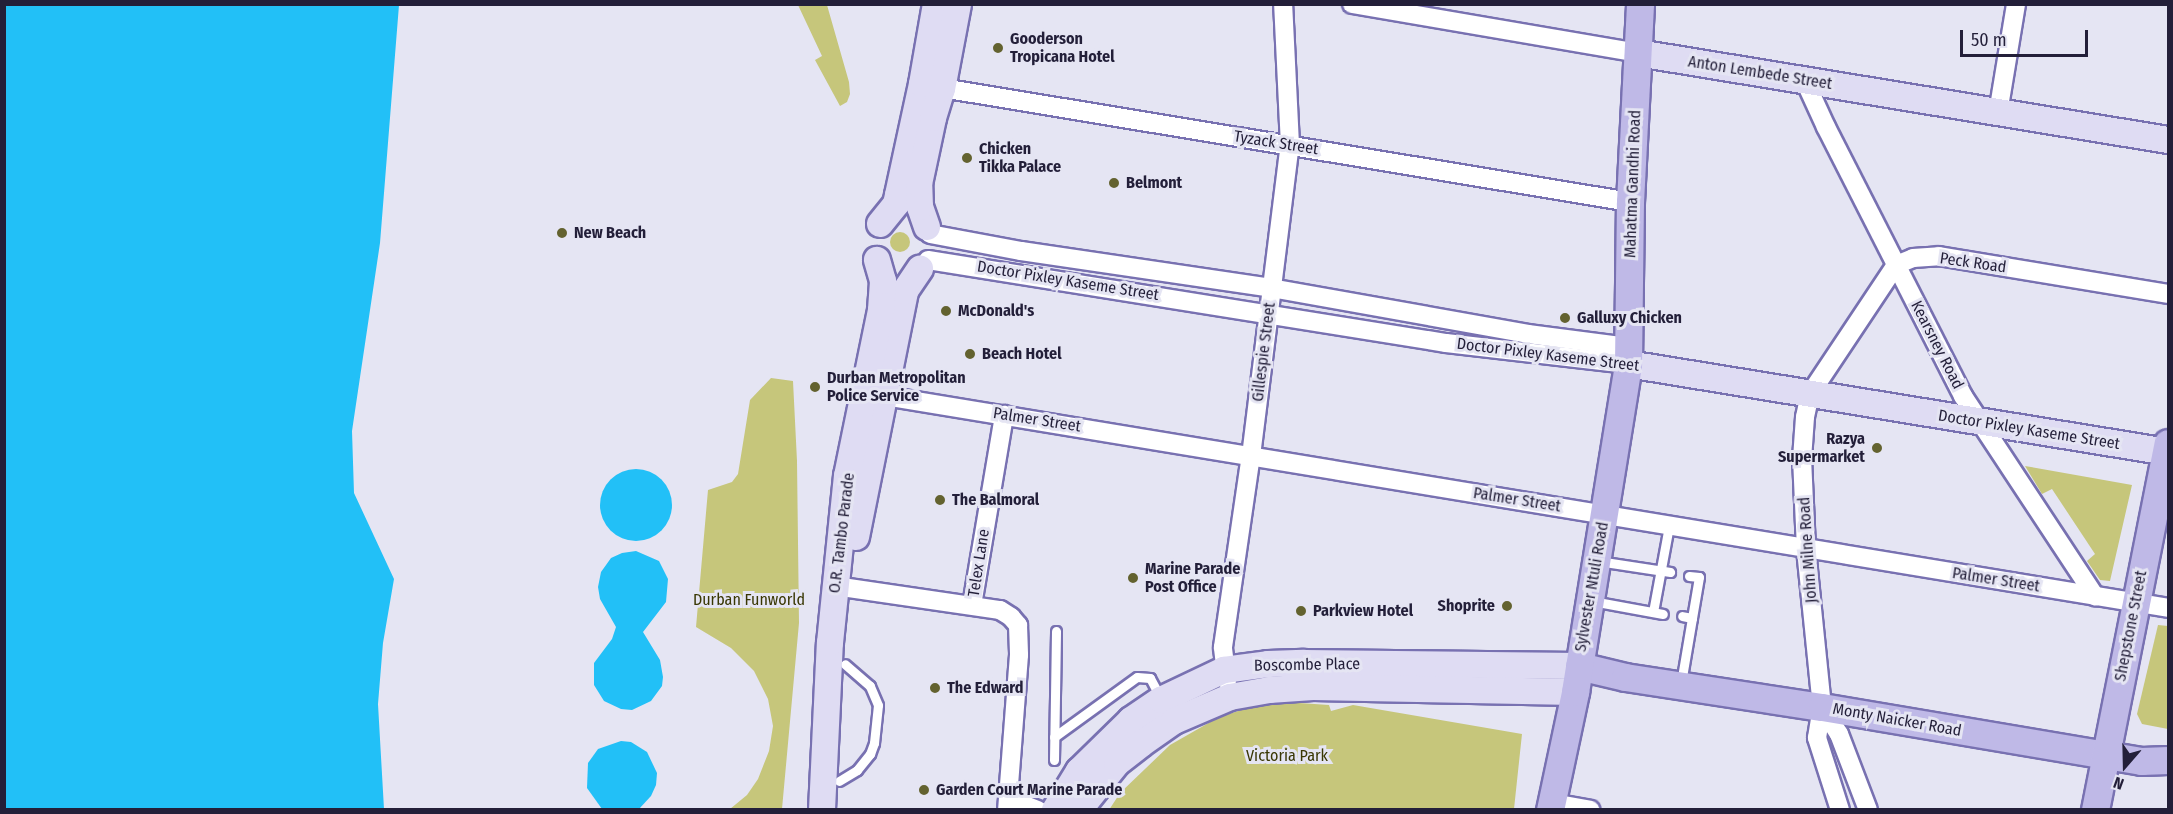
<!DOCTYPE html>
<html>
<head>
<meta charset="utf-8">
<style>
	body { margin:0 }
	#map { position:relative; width:2173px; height:814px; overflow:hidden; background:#e5e5f3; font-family:"Fira Sans Condensed",sans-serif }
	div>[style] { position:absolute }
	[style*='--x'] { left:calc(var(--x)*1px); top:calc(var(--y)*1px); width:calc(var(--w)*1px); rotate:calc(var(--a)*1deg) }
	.green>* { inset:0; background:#c6c67b }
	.round { border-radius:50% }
	.water>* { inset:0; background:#22c0f7 }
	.roads { filter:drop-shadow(2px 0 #7871b1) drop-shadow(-2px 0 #7871b1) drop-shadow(0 2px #7871b1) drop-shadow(0 -2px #7871b1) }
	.lane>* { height:9px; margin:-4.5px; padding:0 4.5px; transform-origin:4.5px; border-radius:4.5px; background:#fff }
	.street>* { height:18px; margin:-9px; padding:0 9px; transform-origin:9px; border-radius:9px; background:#fff }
	.secondary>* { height:26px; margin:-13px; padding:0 13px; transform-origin:13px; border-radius:13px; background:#dfdcf3 }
	.primary>* { height:27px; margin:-13.5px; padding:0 13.5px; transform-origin:13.5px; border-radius:13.5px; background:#bfb9e7 }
	.dots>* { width:16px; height:16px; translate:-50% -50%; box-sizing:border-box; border:3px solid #e5e5f3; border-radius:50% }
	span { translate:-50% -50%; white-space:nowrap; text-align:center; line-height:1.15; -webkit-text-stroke:6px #e5e5f3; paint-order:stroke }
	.poi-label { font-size:16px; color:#231f39; font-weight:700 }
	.left { translate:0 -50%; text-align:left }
	.right { translate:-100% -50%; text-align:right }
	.street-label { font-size:16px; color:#231f39 }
	.park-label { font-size:16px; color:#393703 }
	.frame { position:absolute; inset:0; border:6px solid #231f39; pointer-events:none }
	.north { position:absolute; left:2095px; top:736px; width:60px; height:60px; -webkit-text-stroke:4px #e5e5f3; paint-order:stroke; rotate:200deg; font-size:16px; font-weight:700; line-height:24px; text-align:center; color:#231f39 }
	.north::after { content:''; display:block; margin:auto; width:21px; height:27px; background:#231f39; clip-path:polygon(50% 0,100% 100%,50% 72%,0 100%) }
	.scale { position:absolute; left:1960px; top:30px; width:128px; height:27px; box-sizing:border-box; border:3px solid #231f39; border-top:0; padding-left:8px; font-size:18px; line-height:21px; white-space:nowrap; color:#231f39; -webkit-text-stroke:4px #e5e5f3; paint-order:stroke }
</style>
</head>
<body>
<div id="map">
	<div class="green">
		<i style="clip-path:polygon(798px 5px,827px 5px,849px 82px,850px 94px,847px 102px,840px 106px,815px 60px,822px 56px)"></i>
		<i class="round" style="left:890px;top:232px;width:20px;height:20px"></i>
		<i style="clip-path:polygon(771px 378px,793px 381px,797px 461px,799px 623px,782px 809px,730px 809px,747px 795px,758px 779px,769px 751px,773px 726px,768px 699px,754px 671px,731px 648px,696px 627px,708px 490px,732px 482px,738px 474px,750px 400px)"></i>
		<i style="clip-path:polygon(2025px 466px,2132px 485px,2110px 581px,2100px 580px,2087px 561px,2095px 554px,2052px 489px,2042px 494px)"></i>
		<i style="clip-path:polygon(2158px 625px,2168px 626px,2168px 729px,2142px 724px,2137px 714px)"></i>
		<i style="clip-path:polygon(1270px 701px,1329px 705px,1331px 711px,1353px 705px,1522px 734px,1514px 809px,1109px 810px,1120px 793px,1170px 745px,1219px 717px)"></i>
	</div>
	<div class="water">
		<i style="clip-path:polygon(5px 4px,399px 5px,380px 243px,352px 431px,354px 493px,394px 579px,383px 643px,378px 704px,384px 809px,5px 809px)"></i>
		<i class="round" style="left:600px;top:469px;width:72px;height:72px"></i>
		<i style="clip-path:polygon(636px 551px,659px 561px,668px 579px,666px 602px,643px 632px,660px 660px,663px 677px,662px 686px,651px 701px,632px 710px,621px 709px,604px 701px,594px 685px,594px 663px,612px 639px,616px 627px,600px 599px,598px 587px,601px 572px,611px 558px,622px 553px)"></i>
		<i style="clip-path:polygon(621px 741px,631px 742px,647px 752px,657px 773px,656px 785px,651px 796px,639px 809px,602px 809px,587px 788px,588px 763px,598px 749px)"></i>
	</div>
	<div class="roads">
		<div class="lane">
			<i style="--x:1598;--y:561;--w:73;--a:8.7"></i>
			<i style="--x:1689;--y:576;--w:10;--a:6"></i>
			<i style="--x:1699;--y:577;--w:42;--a:99.7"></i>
			<i style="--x:1592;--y:601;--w:72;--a:10.4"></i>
			<i style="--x:1653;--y:612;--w:87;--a:-79.5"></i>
			<i style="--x:1681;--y:683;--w:66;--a:-80.4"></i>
			<i style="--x:1692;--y:618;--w:10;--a:-169"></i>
			<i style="--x:1054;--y:737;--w:102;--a:-35.9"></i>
			<i style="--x:1137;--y:677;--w:13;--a:4"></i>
			<i style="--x:1150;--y:678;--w:21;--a:62"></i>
			<i style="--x:1054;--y:760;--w:129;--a:-89.1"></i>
			<i style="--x:839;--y:781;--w:21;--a:-31"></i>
			<i style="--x:857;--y:770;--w:21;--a:-51"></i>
			<i style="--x:870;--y:754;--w:12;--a:-70"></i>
			<i style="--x:874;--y:743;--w:38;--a:-84"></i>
			<i style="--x:878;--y:705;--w:21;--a:-113"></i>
			<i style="--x:870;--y:686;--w:33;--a:-139"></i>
		</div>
		<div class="street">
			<i style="--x:1352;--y:4;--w:290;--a:9.7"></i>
			<i style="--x:1804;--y:79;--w:53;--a:65.4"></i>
			<i style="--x:1826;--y:127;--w:302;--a:63"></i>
			<i style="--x:1963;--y:396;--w:240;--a:56.6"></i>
			<i style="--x:930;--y:86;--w:710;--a:9.41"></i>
			<i style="--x:1998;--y:113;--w:110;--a:-80.6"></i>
			<i style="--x:930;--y:234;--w:93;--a:10.6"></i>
			<i style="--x:1021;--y:251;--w:253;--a:8.4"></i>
			<i style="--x:1271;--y:288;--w:261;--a:10.1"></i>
			<i style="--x:1528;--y:334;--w:101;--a:7.4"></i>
			<i style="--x:928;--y:260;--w:525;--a:9.1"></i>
			<i style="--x:1446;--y:343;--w:183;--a:6.6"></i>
			<i style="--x:873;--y:394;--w:1313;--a:9.38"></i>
			<i style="--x:835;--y:586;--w:167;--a:8.3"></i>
			<i style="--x:1000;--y:610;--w:13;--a:32"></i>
			<i style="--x:1011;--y:617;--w:11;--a:49"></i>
			<i style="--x:1018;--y:625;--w:30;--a:88"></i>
			<i style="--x:1019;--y:655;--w:155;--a:94.4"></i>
			<i style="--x:972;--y:605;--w:193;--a:-80.4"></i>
			<i style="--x:1227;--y:681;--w:34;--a:-97"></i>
			<i style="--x:1223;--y:647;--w:193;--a:-81.7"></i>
			<i style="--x:1251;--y:456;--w:313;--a:-82.9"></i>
			<i style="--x:1290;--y:145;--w:141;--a:-92.8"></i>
			<i style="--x:1822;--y:707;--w:32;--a:58"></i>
			<i style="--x:1839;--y:734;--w:81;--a:69.1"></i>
			<i style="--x:1008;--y:792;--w:18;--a:41"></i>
			<i style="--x:1022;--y:804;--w:17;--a:21"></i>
			<i style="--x:1552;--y:803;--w:39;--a:10"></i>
			<i style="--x:1840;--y:810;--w:76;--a:-107.7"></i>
			<i style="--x:1817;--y:738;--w:31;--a:-81"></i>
			<i style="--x:1822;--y:707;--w:159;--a:-95.8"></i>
			<i style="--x:1806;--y:549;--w:90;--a:-92.5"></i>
			<i style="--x:1802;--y:459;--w:42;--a:-85.9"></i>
			<i style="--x:1805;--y:417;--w:24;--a:-78"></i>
			<i style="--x:1810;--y:394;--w:155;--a:-56.3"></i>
			<i style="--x:1896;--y:265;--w:18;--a:-22"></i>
			<i style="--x:1913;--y:258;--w:26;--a:-4"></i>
			<i style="--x:1939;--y:256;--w:232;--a:9.4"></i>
		</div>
		<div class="secondary">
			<i style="--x:1638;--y:53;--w:537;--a:9.32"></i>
			<i style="--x:880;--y:224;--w:26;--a:-51"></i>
			<i style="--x:896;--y:204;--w:9;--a:-77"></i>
			<i style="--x:898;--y:195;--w:114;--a:-77.8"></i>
			<i style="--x:922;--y:84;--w:81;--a:-80.1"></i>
			<i style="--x:927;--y:227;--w:21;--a:-109"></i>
			<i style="--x:920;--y:207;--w:23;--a:-92"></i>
			<i style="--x:919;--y:184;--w:67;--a:-78"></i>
			<i style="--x:933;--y:118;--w:30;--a:-73"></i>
			<i style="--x:942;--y:89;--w:86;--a:-79.3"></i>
			<i style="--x:1628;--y:364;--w:547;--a:9.26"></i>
			<i style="--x:856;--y:537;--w:251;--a:-78.7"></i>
			<i style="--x:905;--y:291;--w:27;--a:-56"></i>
			<i style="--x:822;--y:810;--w:167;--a:-87.3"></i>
			<i style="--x:830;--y:643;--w:168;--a:-84.2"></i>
			<i style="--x:847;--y:476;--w:169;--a:-78.4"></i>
			<i style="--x:881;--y:310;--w:29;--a:-86"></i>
			<i style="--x:883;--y:281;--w:22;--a:-106"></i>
			<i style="--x:1055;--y:810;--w:46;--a:-58.4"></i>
			<i style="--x:1079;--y:771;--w:73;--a:-44.4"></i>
			<i style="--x:1131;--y:720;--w:36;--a:-34"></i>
			<i style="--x:1161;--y:700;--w:70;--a:-25.5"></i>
			<i style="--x:1224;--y:670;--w:44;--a:-7.8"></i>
			<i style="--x:1268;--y:664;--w:36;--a:-2"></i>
			<i style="--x:1304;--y:663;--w:275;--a:0.6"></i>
			<i style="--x:1079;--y:810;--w:60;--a:-51"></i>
			<i style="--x:1117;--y:763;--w:31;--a:-38"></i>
			<i style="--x:1141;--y:744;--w:40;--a:-34.9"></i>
			<i style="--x:1174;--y:721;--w:61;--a:-23.2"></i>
			<i style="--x:1230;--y:697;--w:40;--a:-10"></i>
			<i style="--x:1269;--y:690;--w:44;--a:-3.9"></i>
			<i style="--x:1313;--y:687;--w:262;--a:1.1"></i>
		</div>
		<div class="primary">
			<i style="--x:1579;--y:666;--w:47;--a:13.4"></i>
			<i style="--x:1625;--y:677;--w:199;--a:8.7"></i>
			<i style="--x:1822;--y:707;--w:324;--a:9.6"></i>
			<i style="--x:2141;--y:761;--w:27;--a:-2"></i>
			<i style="--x:1550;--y:810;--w:121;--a:-78"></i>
			<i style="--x:1575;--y:692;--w:332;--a:-80.8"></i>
			<i style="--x:1628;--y:364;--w:162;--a:-89.3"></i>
			<i style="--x:1630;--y:202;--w:198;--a:-87.1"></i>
			<i style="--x:2095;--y:810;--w:374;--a:-78.8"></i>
		</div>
	</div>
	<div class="dots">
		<i style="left:998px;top:48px;background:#63622f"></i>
		<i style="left:967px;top:158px;background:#63622f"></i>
		<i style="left:1114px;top:183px;background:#63622f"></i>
		<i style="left:562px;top:233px;background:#63622f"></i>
		<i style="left:946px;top:311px;background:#63622f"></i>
		<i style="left:1565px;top:318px;background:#63622f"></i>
		<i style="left:970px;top:354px;background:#63622f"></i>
		<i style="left:815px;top:387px;background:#63622f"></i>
		<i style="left:1877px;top:448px;background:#63622f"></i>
		<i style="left:940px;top:500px;background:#63622f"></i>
		<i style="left:1133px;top:578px;background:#63622f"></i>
		<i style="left:1507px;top:606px;background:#63622f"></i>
		<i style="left:1301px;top:611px;background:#63622f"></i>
		<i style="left:935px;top:688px;background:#63622f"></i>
		<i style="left:924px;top:790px;background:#63622f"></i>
	</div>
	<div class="poi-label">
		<span class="left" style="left:1010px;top:48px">Gooderson<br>Tropicana Hotel</span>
		<span class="left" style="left:979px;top:158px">Chicken<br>Tikka Palace</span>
		<span class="left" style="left:1126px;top:183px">Belmont</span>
		<span class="left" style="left:574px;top:233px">New Beach</span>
		<span class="left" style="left:958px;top:311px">McDonald's</span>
		<span class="left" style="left:1577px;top:318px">Galluxy Chicken</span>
		<span class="left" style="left:982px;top:354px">Beach Hotel</span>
		<span class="left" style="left:827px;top:387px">Durban Metropolitan<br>Police Service</span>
		<span class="right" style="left:1865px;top:448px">Razya<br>Supermarket</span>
		<span class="left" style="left:952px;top:500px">The Balmoral</span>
		<span class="left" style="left:1145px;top:578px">Marine Parade<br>Post Office</span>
		<span class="right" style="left:1495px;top:606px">Shoprite</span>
		<span class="left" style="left:1313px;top:611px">Parkview Hotel</span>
		<span class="left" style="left:947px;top:688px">The Edward</span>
		<span class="left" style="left:936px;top:790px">Garden Court Marine Parade</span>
	</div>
	<div class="street-label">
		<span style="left:1760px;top:73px;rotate:9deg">Anton Lembede Street</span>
		<span style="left:1276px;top:143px;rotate:9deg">Tyzack Street</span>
		<span style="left:1633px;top:184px;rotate:-88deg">Mahatma Gandhi Road</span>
		<span style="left:1973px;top:263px;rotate:8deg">Peck Road</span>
		<span style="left:1068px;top:281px;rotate:9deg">Doctor Pixley Kaseme Street</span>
		<span style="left:1937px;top:345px;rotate:63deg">Kearsney Road</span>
		<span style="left:1264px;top:352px;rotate:-83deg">Gillespie Street</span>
		<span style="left:1548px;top:355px;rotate:7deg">Doctor Pixley Kaseme Street</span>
		<span style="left:1037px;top:420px;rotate:9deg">Palmer Street</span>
		<span style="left:2029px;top:430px;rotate:9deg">Doctor Pixley Kaseme Street</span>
		<span style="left:1517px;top:500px;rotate:9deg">Palmer Street</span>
		<span style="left:842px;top:533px;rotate:-83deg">O.R. Tambo Parade</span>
		<span style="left:1808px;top:550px;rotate:-94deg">John Milne Road</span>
		<span style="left:979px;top:563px;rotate:-81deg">Telex Lane</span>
		<span style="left:1996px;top:580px;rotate:9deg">Palmer Street</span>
		<span style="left:1592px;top:587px;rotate:-80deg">Sylvester Ntuli Road</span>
		<span style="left:2131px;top:626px;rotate:-79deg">Shepstone Street</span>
		<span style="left:1307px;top:665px;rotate:-1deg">Boscombe Place</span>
		<span style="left:1897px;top:720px;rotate:10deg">Monty Naicker Road</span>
	</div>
	<div class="park-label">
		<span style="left:749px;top:600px">Durban Funworld</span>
		<span style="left:1287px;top:756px">Victoria Park</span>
	</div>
	<div class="frame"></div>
	<div class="north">N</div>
	<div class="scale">50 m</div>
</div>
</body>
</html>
